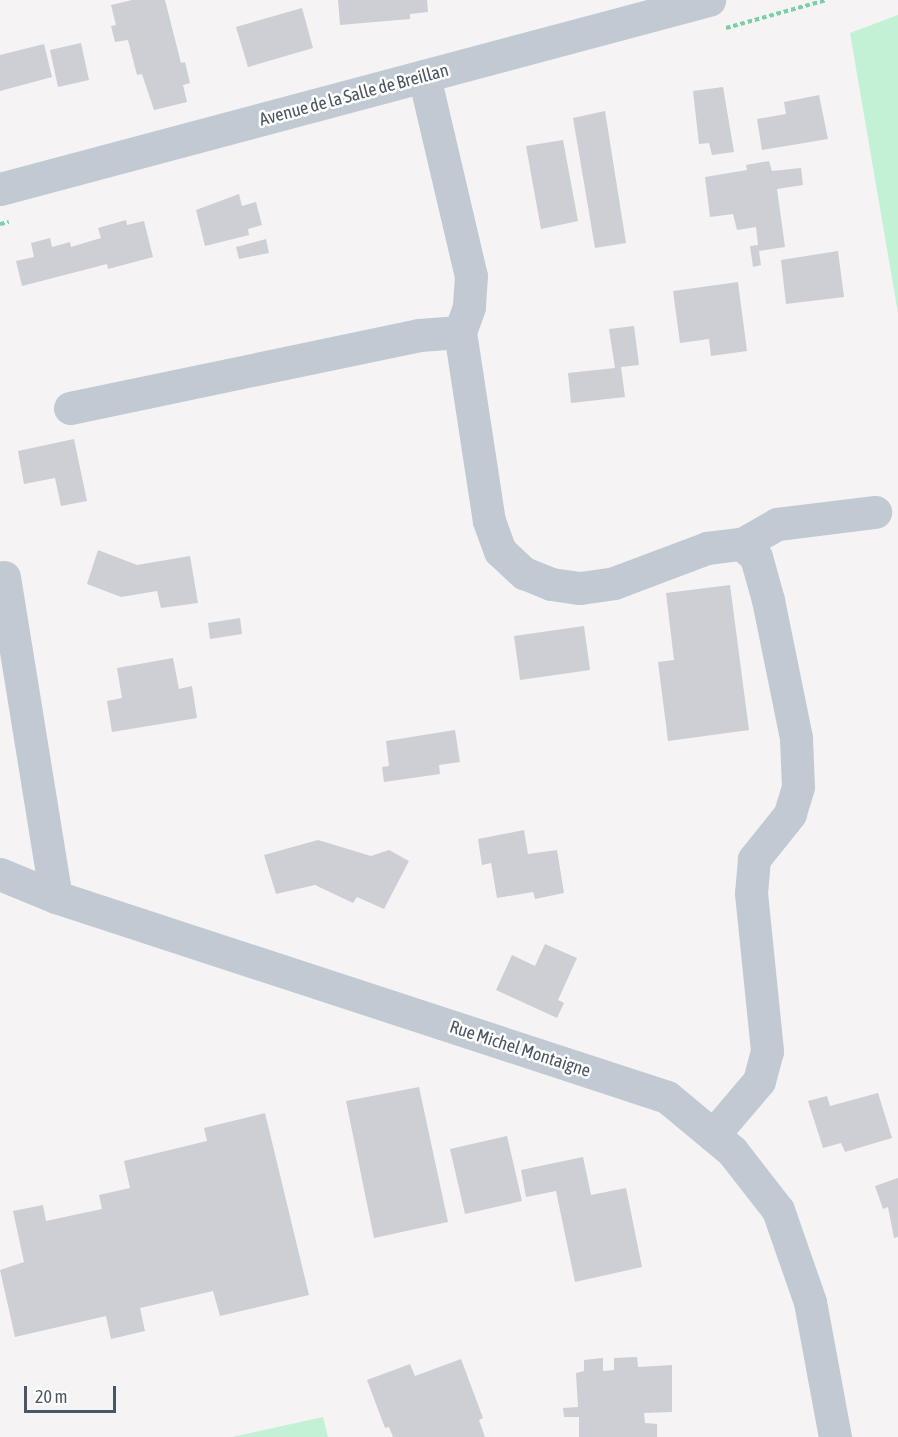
<!DOCTYPE html>
<html>
<head>
<meta charset="utf-8">
<style>
	body { margin:0 }
	#map { position:relative; width:898px; height:1437px; overflow:hidden; background:#f5f3f3; font-family:"Asap Condensed",sans-serif }
	div>[style] { position:absolute }
	[style*='--x'] { left:calc(var(--x)*1px); top:calc(var(--y)*1px); width:calc(var(--w)*1px); rotate:calc(var(--a)*1deg) }
	.green>* { inset:0; background:#c3f1d5 }
	.building>* { inset:0; background:#cdcfd5 }
	.path>* { height:4px; margin-top:-2px; transform-origin:0; background:repeating-linear-gradient(90deg,#7ad0a6 0 4.5px,transparent 0 7.5px) }
	.minor>* { height:33px; margin:-16.5px; padding:0 16.5px; transform-origin:16.5px; border-radius:16.5px; background:#c1cad2 }
	span { translate:-50% -50%; white-space:nowrap; text-align:center; line-height:1.15; -webkit-text-stroke:5px #fff; paint-order:stroke }
	.street-label { font-size:18px; color:#4a5661 }
	.scale { position:absolute; left:24px; top:1386px; width:92px; height:27px; box-sizing:border-box; border:3px solid #4a5661; border-top:0; padding-left:8px; font-size:18px; line-height:21px; white-space:nowrap; color:#4a5661; -webkit-text-stroke:4px #fff; paint-order:stroke }
</style>
</head>
<body>
<div id="map">
	<div class="green">
		<i style="clip-path:polygon(898px 15px,898px 313px,850px 33px)"></i>
		<i style="clip-path:polygon(323px 1417px,328px 1437px,232px 1437px)"></i>
	</div>
	<div class="building">
		<i style="clip-path:polygon(132px 0,165px 0,181px 63px,185px 62px,190px 83px,183px 85px,187px 102px,154px 110px,142px 74px,137px 75px,128px 40px,115px 42px,111px 26px,116px 25px,111px 5px)"></i>
		<i style="clip-path:polygon(338px 0,427px 0,428px 12px,410px 14px,410px 19px,340px 25px)"></i>
		<i style="clip-path:polygon(302px 8px,313px 48px,248px 67px,236px 27px)"></i>
		<i style="clip-path:polygon(81px 43px,89px 80px,58px 87px,50px 50px)"></i>
		<i style="clip-path:polygon(44px 44px,52px 77px,0 91px,0 55px)"></i>
		<i style="clip-path:polygon(723px 87px,734px 152px,712px 155px,709px 143px,699px 144px,693px 91px)"></i>
		<i style="clip-path:polygon(819px 95px,828px 139px,762px 150px,757px 119px,786px 114px,784px 102px)"></i>
		<i style="clip-path:polygon(605px 111px,626px 243px,595px 248px,573px 118px)"></i>
		<i style="clip-path:polygon(563px 140px,578px 221px,541px 229px,526px 146px)"></i>
		<i style="clip-path:polygon(769px 161px,772px 171px,801px 168px,803px 185px,777px 189px,785px 247px,759px 251px,761px 265px,753px 267px,750px 246px,758px 245px,756px 227px,737px 230px,733px 214px,710px 217px,705px 177px,747px 170px,746px 165px)"></i>
		<i style="clip-path:polygon(239px 194px,242px 206px,256px 202px,262px 225px,248px 229px,249px 235px,205px 246px,196px 210px)"></i>
		<i style="clip-path:polygon(126px 220px,127px 225px,144px 221px,153px 257px,108px 269px,107px 264px,22px 286px,16px 261px,34px 257px,31px 243px,50px 238px,52px 247px,70px 242px,71px 247px,101px 238px,98px 228px)"></i>
		<i style="clip-path:polygon(266px 239px,269px 253px,239px 259px,236px 247px)"></i>
		<i style="clip-path:polygon(838px 251px,844px 297px,786px 304px,781px 260px)"></i>
		<i style="clip-path:polygon(738px 282px,747px 351px,711px 356px,709px 339px,680px 343px,673px 291px)"></i>
		<i style="clip-path:polygon(634px 326px,639px 365px,621px 367px,625px 397px,571px 403px,568px 373px,615px 368px,609px 329px)"></i>
		<i style="clip-path:polygon(74px 439px,87px 501px,61px 506px,55px 478px,24px 484px,18px 451px)"></i>
		<i style="clip-path:polygon(98px 550px,137px 565px,190px 556px,198px 603px,161px 608px,157px 591px,121px 597px,87px 584px)"></i>
		<i style="clip-path:polygon(730px 585px,749px 730px,668px 741px,658px 662px,674px 660px,666px 593px)"></i>
		<i style="clip-path:polygon(240px 618px,242px 634px,210px 639px,208px 623px)"></i>
		<i style="clip-path:polygon(584px 626px,590px 670px,520px 680px,514px 636px)"></i>
		<i style="clip-path:polygon(173px 658px,179px 689px,192px 686px,197px 718px,112px 732px,107px 701px,122px 698px,117px 668px)"></i>
		<i style="clip-path:polygon(455px 730px,460px 762px,439px 765px,440px 774px,384px 782px,382px 767px,389px 766px,386px 741px)"></i>
		<i style="clip-path:polygon(524px 830px,528px 854px,557px 850px,564px 893px,535px 899px,533px 892px,497px 898px,491px 863px,482px 865px,478px 839px)"></i>
		<i style="clip-path:polygon(318px 840px,371px 856px,389px 850px,409px 861px,384px 909px,357px 897px,353px 903px,315px 885px,276px 894px,264px 855px)"></i>
		<i style="clip-path:polygon(545px 944px,577px 958px,558px 1000px,564px 1003px,557px 1018px,496px 990px,512px 955px,535px 966px)"></i>
		<i style="clip-path:polygon(419px 1087px,448px 1222px,374px 1238px,346px 1101px)"></i>
		<i style="clip-path:polygon(878px 1093px,892px 1138px,845px 1152px,841px 1143px,823px 1148px,808px 1101px,827px 1096px,830px 1106px)"></i>
		<i style="clip-path:polygon(265px 1113px,309px 1295px,220px 1316px,213px 1291px,140px 1308px,145px 1331px,111px 1339px,106px 1316px,15px 1337px,0 1270px,24px 1262px,13px 1211px,43px 1205px,46px 1221px,102px 1209px,99px 1195px,130px 1188px,124px 1161px,207px 1141px,204px 1128px)"></i>
		<i style="clip-path:polygon(507px 1136px,522px 1201px,465px 1214px,450px 1149px)"></i>
		<i style="clip-path:polygon(583px 1157px,591px 1195px,626px 1188px,642px 1267px,575px 1282px,556px 1191px,526px 1197px,521px 1170px)"></i>
		<i style="clip-path:polygon(898px 1178px,898px 1237px,894px 1238px,888px 1207px,883px 1209px,875px 1186px)"></i>
		<i style="clip-path:polygon(637px 1357px,638px 1367px,672px 1365px,672px 1412px,644px 1413px,645px 1423px,657px 1424px,657px 1437px,579px 1437px,579px 1417px,564px 1417px,563px 1408px,578px 1407px,576px 1373px,584px 1371px,584px 1360px,603px 1358px,603px 1371px,614px 1370px,614px 1358px)"></i>
		<i style="clip-path:polygon(461px 1359px,483px 1418px,479px 1420px,485px 1437px,393px 1437px,389px 1427px,385px 1428px,367px 1380px,410px 1364px,415px 1376px)"></i>
	</div>
	<div class="path">
		<i style="--x:726;--y:28;--w:104;--a:-15.6"></i>
		<i style="--x:0;--y:224;--w:9;--a:-13"></i>
	</div>
	<div class="minor">
		<i style="--x:424;--y:76;--w:205;--a:76.8"></i>
		<i style="--x:471;--y:276;--w:31;--a:94"></i>
		<i style="--x:469;--y:307;--w:27;--a:110"></i>
		<i style="--x:460;--y:332;--w:191;--a:81.3"></i>
		<i style="--x:489;--y:521;--w:32;--a:70"></i>
		<i style="--x:500;--y:551;--w:33;--a:43"></i>
		<i style="--x:524;--y:573;--w:29;--a:22"></i>
		<i style="--x:551;--y:584;--w:29;--a:8"></i>
		<i style="--x:580;--y:588;--w:34;--a:-8"></i>
		<i style="--x:614;--y:583;--w:99;--a:-20.6"></i>
		<i style="--x:707;--y:548;--w:35;--a:-7"></i>
		<i style="--x:742;--y:544;--w:19;--a:43"></i>
		<i style="--x:756;--y:557;--w:45;--a:74.4"></i>
		<i style="--x:768;--y:600;--w:141;--a:78.5"></i>
		<i style="--x:796;--y:738;--w:49;--a:87.7"></i>
		<i style="--x:798;--y:787;--w:28;--a:107"></i>
		<i style="--x:790;--y:814;--w:58;--a:128.7"></i>
		<i style="--x:754;--y:859;--w:34;--a:95"></i>
		<i style="--x:751;--y:893;--w:159;--a:84.2"></i>
		<i style="--x:767;--y:1051;--w:31;--a:105"></i>
		<i style="--x:759;--y:1081;--w:71;--a:130.4"></i>
		<i style="--x:0;--y:189;--w:734;--a:-14.93"></i>
		<i style="--x:70;--y:408;--w:357;--a:-11.8"></i>
		<i style="--x:419;--y:335;--w:41;--a:-4.2"></i>
		<i style="--x:742;--y:544;--w:40;--a:-29.7"></i>
		<i style="--x:777;--y:524;--w:99;--a:-7"></i>
		<i style="--x:4;--y:577;--w:324;--a:80.8"></i>
		<i style="--x:0;--y:874;--w:61;--a:22.3"></i>
		<i style="--x:56;--y:897;--w:643;--a:18.12"></i>
		<i style="--x:667;--y:1097;--w:85;--a:39.7"></i>
		<i style="--x:732;--y:1151;--w:75;--a:52.1"></i>
		<i style="--x:778;--y:1210;--w:97;--a:70.8"></i>
		<i style="--x:810;--y:1302;--w:137;--a:79.5"></i>
	</div>
	<div class="street-label">
		<span style="left:354px;top:95px;rotate:-15deg">Avenue de la Salle de Breillan</span>
		<span style="left:520px;top:1049px;rotate:18deg">Rue Michel Montaigne</span>
	</div>
	<div class="scale">20 m</div>
</div>
</body>
</html>
